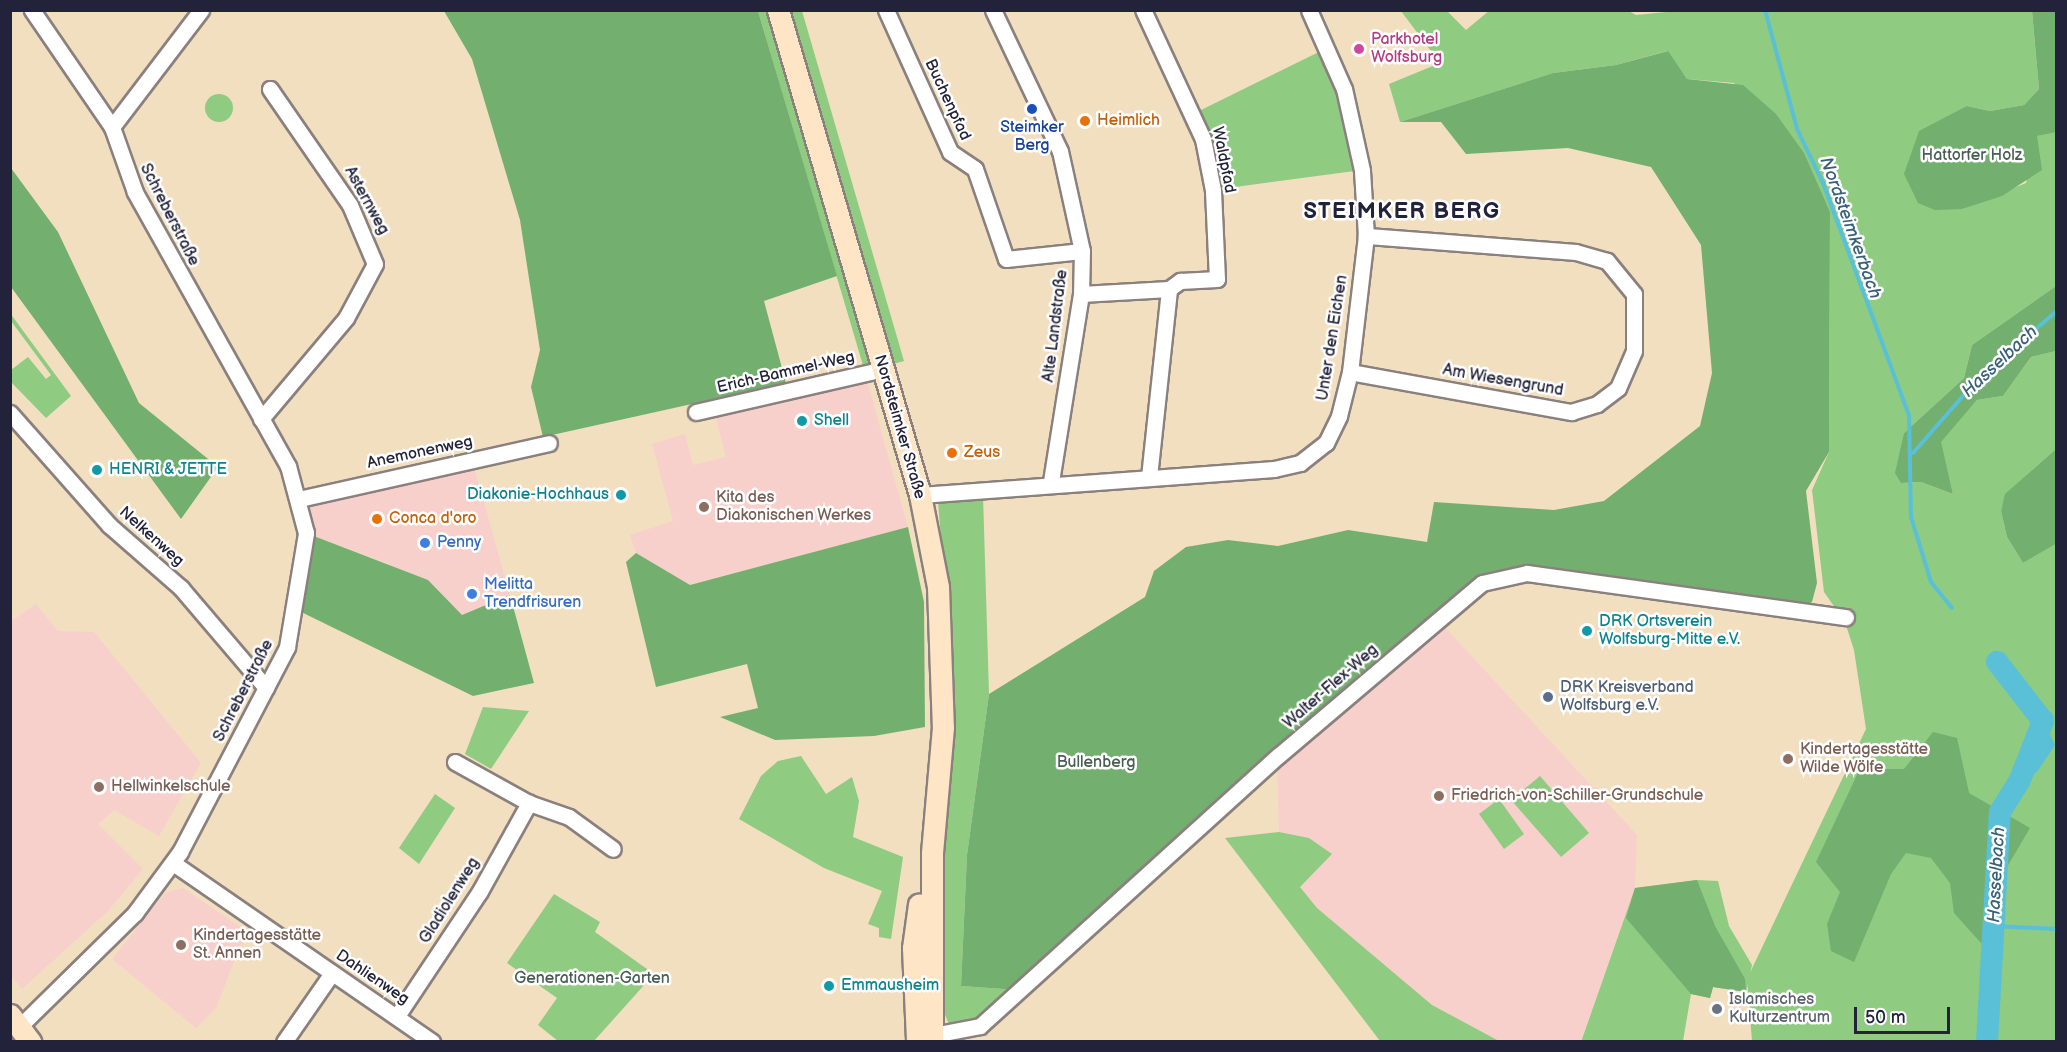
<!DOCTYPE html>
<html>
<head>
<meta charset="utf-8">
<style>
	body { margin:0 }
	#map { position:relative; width:2067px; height:1052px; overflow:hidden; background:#f2dfc0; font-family:"Balsamiq Sans",sans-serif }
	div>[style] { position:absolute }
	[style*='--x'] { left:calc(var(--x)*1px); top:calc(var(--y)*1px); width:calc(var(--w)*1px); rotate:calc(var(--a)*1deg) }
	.built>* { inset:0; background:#f7d0cc }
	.green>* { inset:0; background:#8fcb80 }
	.round { border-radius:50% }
	.forest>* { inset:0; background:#73af6e }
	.water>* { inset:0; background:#59c0d7 }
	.stream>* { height:4px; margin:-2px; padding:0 2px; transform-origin:2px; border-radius:2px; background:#59c0d7 }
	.river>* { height:22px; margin:-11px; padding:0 11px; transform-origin:11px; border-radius:11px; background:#59c0d7 }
	.roads { filter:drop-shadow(2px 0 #8a807e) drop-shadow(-2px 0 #8a807e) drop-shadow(0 2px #8a807e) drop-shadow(0 -2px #8a807e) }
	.street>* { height:15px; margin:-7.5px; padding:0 7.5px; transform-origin:7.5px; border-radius:7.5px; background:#fff }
	.secondary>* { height:21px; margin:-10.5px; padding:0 10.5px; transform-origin:10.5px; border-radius:10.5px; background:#fde5c5 }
	.dots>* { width:16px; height:16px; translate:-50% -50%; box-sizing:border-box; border:3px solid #fff; border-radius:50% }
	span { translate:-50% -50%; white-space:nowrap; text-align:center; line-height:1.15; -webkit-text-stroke:5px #fff; paint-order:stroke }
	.hotel-label { font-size:16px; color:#b23c85 }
	.left { translate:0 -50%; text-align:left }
	.street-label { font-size:16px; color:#22223b }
	.food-label { font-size:16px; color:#c56008 }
	.transit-label { font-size:16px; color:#164399 }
	.park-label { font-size:16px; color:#485d53 }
	.culture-label { font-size:16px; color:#0d838f }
	.right { translate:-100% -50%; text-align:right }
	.education-label { font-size:16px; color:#785e54 }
	.shop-label { font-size:16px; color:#366cbe }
	.service-label { font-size:16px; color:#4e5e75 }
	.worship-label { font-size:16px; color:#5b616d }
	.water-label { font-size:18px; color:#386179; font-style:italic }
	.district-label { font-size:22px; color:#22223b; font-weight:700; letter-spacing:1.5px }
	.frame { position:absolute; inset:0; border:12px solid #22223b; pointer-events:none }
	.scale { position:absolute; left:1854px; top:1007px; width:96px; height:27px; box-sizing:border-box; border:3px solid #22223b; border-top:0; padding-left:8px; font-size:18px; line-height:21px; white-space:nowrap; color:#22223b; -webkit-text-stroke:4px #fff; paint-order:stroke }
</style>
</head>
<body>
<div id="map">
	<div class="built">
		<i style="clip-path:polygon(866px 377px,908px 527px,689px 585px,636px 553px,630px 535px,673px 521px,652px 444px,685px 434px,693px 465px,726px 457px,714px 410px)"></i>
		<i style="clip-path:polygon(473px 463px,510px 595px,462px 615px,387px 563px,306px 533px,299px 499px)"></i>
		<i style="clip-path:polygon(36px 604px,58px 631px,94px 632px,201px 763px,159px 836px,114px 810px,98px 824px,143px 869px,109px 910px,22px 989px,10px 974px,10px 622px)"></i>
		<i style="clip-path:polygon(1440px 622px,1637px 835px,1635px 888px,1581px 1041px,1499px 1041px,1432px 1005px,1317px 908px,1300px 887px,1309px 838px,1279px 832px,1277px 759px)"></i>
		<i style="clip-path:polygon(183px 888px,246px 931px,216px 1008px,196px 1028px,112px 959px,165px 893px)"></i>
	</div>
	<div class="green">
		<i style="clip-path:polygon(1490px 10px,1627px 10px,1636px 15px,1687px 10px,2032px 11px,2039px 89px,2024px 105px,1990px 111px,1967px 106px,1962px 209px,2026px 183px,2037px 136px,2055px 130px,2056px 286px,1972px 345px,1964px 378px,1904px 433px,1901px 483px,1921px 482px,1953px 494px,1940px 442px,1977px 400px,2003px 396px,2031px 357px,2056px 351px,2056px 449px,2006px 494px,2001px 511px,2007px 537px,2023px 563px,2056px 544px,2056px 1041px,1752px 1041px,1747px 979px,1866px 729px,1854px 650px,1845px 622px,1824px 592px,1812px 490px,1829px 452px,1830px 212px,1734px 83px,1687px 79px,1667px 51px,1616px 65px,1553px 73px,1400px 122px,1389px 84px,1440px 63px,1401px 11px,1447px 11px,1466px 30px)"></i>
		<i style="clip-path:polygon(758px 11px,802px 11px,904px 361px,865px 372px)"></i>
		<i style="clip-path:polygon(1327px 48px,1362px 170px,1213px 190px,1195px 113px)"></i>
		<i class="round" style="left:205px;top:94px;width:28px;height:28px"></i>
		<i style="clip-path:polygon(10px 313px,71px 396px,46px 418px,11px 382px,11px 370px,28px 357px,46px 379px,51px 375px,11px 321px)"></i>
		<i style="clip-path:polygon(983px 495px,989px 694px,967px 855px,961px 986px,1019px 990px,976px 1020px,949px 1024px,935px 992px,950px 653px,938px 501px)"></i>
		<i style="clip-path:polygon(483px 707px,529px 711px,491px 769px,465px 754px)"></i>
		<i style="clip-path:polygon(801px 756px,826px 794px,852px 777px,859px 801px,853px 837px,903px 857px,891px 939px,879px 937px,879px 928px,868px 924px,882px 891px,824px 868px,739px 819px,761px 776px,778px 761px)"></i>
		<i style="clip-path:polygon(1540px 776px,1589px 833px,1561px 857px,1511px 800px)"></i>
		<i style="clip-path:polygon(435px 794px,455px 808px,419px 864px,399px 848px)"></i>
		<i style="clip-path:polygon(1499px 799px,1524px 834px,1504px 849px,1479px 814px)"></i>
		<i style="clip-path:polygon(1279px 832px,1309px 838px,1332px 854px,1300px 887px,1317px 908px,1432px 1005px,1499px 1041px,1380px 1041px,1225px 838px)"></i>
		<i style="clip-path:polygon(1697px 880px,1718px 881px,1729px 926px,1752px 965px,1746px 992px,1713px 987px,1710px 998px,1691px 994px,1683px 1041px,1581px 1042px,1635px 888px)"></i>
		<i style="clip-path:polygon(554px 894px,600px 922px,595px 932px,654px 974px,594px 1041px,558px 1041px,538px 1025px,557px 998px,507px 963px)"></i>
	</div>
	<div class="forest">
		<i style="clip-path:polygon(444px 11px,758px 11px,837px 276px,764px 301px,786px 383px,543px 437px,531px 387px,540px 350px,520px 220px,472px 59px)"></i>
		<i style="clip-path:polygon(2032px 11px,2056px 11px,2056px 132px,2037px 136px,2042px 170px,2002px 196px,1962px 209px,1935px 210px,1918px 203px,1904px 174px,1919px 131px,1967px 106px,1990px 111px,2024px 105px,2039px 89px)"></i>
		<i style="clip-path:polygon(1668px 51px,1687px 79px,1743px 85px,1776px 114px,1804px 153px,1830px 212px,1829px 452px,1806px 491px,1817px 583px,1812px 602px,1803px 608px,1527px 567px,1479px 577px,1019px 990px,961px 986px,967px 855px,989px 694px,1145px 597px,1154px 571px,1186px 547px,1228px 540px,1278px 546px,1348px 530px,1427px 542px,1434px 502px,1554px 510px,1604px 501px,1700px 426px,1712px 373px,1701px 245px,1651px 167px,1568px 148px,1466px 154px,1441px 122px,1400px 122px,1553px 73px,1616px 65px)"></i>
		<i style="clip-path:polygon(11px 168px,58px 232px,139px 403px,218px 467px,181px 519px,11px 287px)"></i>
		<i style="clip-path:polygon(2056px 286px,2056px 351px,2031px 357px,2003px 396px,1977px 400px,1941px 442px,1953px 494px,1921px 482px,1901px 483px,1895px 473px,1904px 433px,1964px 378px,1972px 345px)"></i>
		<i style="clip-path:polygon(2056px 449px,2056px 544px,2023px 563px,2007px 537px,2001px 511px,2005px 494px)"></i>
		<i style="clip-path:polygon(908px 527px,924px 602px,925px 727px,874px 736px,775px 740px,720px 717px,758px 708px,747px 664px,656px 687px,626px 562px,636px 553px,690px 585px)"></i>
		<i style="clip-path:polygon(306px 533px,428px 580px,462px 615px,510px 595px,534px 683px,473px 696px,295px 609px)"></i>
		<i style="clip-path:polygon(1933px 732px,1957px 738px,1969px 793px,2030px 828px,2007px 867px,2000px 952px,1981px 943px,1954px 913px,1950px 883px,1931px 858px,1906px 853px,1891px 874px,1854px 962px,1831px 951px,1827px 924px,1840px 892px,1816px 862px,1864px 760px,1876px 769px,1904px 769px)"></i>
		<i style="clip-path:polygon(1697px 880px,1715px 926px,1745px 979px,1746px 992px,1713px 987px,1710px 998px,1691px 994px,1626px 918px,1635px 888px)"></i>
	</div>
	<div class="water">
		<i style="clip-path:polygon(2043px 721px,2055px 745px,2037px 772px,2019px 782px,2016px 762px)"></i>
	</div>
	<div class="stream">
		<i style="--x:1765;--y:10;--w:123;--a:74.9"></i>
		<i style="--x:1797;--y:129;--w:60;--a:64.3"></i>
		<i style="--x:1823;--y:183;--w:247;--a:69.7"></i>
		<i style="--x:1909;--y:415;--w:102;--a:88.9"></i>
		<i style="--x:1911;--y:517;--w:68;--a:72.9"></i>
		<i style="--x:1931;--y:582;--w:33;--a:51"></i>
		<i style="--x:1913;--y:453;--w:106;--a:-48.8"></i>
		<i style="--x:1983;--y:373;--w:95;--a:-39.9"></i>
		<i style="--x:1994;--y:926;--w:62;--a:2.8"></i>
	</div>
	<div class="river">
		<i style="--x:1987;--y:1042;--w:230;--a:-86.8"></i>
		<i style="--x:2000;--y:812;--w:36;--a:-58"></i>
		<i style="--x:2019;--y:782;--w:66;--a:-68.5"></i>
		<i style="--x:2043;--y:721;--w:75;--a:-127.9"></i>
	</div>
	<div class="roads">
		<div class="street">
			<i style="--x:886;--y:10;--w:156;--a:65.7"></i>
			<i style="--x:950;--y:152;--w:30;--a:34"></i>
			<i style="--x:975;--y:169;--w:95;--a:71"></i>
			<i style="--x:1006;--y:259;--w:76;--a:-6"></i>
			<i style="--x:993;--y:10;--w:156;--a:64.6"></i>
			<i style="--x:1060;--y:151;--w:102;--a:77.6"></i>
			<i style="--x:1082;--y:251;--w:43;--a:91.3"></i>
			<i style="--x:1081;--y:294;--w:190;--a:99.1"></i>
			<i style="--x:112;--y:127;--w:147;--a:-52.7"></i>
			<i style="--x:1081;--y:294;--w:88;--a:-3.3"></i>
			<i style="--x:1169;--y:289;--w:14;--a:-36"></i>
			<i style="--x:1180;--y:281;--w:37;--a:-3"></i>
			<i style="--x:1217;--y:279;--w:89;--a:-92.6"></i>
			<i style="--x:1213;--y:190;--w:52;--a:-101.1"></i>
			<i style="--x:1203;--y:139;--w:142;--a:-114.9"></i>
			<i style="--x:1350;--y:372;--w:225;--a:10.3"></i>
			<i style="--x:1571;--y:412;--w:27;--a:-17"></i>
			<i style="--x:1597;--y:404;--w:26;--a:-37"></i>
			<i style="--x:1618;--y:388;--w:40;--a:-66.6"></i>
			<i style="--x:1634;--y:351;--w:57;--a:-90"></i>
			<i style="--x:1634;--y:294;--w:43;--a:-129.3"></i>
			<i style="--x:1607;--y:261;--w:33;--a:-164"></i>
			<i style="--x:1575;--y:252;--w:210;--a:-175.6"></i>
			<i style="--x:696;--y:412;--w:193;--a:-12.9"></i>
			<i style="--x:10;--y:413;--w:149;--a:48.5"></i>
			<i style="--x:109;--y:525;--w:96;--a:41.2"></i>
			<i style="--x:181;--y:588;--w:131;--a:49.6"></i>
			<i style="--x:261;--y:419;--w:132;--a:-49.9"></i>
			<i style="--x:346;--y:318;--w:61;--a:-61.8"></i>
			<i style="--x:375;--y:264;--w:64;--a:-113"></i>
			<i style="--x:350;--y:205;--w:141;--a:-124.6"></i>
			<i style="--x:1149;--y:477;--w:189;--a:-83.9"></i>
			<i style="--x:920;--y:495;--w:355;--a:-4.2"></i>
			<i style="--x:1274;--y:469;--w:27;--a:-13"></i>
			<i style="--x:1300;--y:463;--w:33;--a:-38"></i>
			<i style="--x:1326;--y:443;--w:30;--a:-64"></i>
			<i style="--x:1339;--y:416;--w:45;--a:-76"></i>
			<i style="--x:1350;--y:372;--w:137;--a:-83.3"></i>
			<i style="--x:1366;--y:236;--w:66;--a:-93.5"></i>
			<i style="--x:1362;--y:170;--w:83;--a:-102.5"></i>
			<i style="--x:1344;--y:89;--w:86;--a:-113.9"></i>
			<i style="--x:299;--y:499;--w:256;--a:-12.6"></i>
			<i style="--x:455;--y:762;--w:85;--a:29"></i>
			<i style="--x:529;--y:803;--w:42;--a:19.3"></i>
			<i style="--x:569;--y:817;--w:54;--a:36"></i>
			<i style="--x:173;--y:863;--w:315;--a:34.6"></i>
			<i style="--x:397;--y:1016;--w:150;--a:-56.4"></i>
			<i style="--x:480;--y:891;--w:101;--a:-60.9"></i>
			<i style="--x:19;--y:1027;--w:163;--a:-44.5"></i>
			<i style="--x:135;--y:913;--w:76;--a:-53.6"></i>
			<i style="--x:180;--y:852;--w:231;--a:-62.4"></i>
			<i style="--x:287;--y:647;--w:116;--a:-80.5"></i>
			<i style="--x:306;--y:533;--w:69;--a:-105"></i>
			<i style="--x:288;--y:466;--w:314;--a:-119.2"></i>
			<i style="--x:135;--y:192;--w:69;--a:-109.5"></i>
			<i style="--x:112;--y:127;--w:142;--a:-124.4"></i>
			<i style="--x:923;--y:1037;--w:58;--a:-10.9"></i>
			<i style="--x:980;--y:1026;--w:402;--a:-42.2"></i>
			<i style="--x:1278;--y:756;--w:267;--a:-40.3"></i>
			<i style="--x:1482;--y:583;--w:46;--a:-12.5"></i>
			<i style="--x:1527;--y:573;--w:322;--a:7.9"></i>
			<i style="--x:284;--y:1042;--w:84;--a:-55.2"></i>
		</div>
		<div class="secondary">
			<i style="--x:778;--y:10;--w:505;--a:73.68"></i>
			<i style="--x:920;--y:495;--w:94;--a:78.9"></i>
			<i style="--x:938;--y:587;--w:140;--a:88"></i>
			<i style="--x:943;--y:727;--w:127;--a:95"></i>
			<i style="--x:932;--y:854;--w:188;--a:90"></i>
			<i style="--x:10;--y:1015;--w:34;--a:53"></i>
			<i style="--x:917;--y:1040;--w:92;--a:-92.5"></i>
			<i style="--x:913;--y:948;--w:44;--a:-82.2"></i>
		</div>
	</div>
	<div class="dots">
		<i style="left:1359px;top:49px;background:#d1479c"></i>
		<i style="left:1032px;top:109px;background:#1a4fb4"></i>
		<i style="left:1085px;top:121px;background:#e8710a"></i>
		<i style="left:802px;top:421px;background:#0f9aa8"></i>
		<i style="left:952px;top:453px;background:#e8710a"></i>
		<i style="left:97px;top:470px;background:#0f9aa8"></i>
		<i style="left:621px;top:495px;background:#0f9aa8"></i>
		<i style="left:704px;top:507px;background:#8d6e63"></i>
		<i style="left:377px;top:519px;background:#e8710a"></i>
		<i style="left:425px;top:543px;background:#3f7fe0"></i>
		<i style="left:472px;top:594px;background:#3f7fe0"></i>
		<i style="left:1587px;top:631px;background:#0f9aa8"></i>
		<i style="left:1548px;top:697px;background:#5c6f8a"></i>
		<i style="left:1788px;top:759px;background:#8d6e63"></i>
		<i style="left:99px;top:787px;background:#8d6e63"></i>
		<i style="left:1439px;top:796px;background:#8d6e63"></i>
		<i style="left:181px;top:945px;background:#8d6e63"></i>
		<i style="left:829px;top:986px;background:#0f9aa8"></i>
		<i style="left:1717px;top:1009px;background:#6b7280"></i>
	</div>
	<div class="hotel-label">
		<span class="left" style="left:1371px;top:49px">Parkhotel<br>Wolfsburg</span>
	</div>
	<div class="street-label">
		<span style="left:947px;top:100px;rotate:65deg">Buchenpfad</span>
		<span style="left:1223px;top:160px;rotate:79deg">Waldpfad</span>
		<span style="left:366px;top:201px;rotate:61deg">Asternweg</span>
		<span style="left:169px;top:215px;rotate:63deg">Schreberstraße</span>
		<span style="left:1056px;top:326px;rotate:-83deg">Alte Landstraße</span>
		<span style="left:1333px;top:338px;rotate:-81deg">Unter den Eichen</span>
		<span style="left:786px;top:373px;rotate:-13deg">Erich-Bammel-Weg</span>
		<span style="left:1503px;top:381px;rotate:10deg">Am Wiesengrund</span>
		<span style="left:899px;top:427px;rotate:74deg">Nordsteimker Straße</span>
		<span style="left:420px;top:453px;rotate:-12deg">Anemonenweg</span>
		<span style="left:151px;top:537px;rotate:42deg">Nelkenweg</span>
		<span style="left:1331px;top:687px;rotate:-41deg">Walter-Flex-Weg</span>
		<span style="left:244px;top:691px;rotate:-63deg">Schreberstraße</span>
		<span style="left:450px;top:901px;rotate:-58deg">Gladiolenweg</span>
		<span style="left:372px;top:978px;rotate:34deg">Dahlienweg</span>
	</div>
	<div class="food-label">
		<span class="left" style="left:1097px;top:121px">Heimlich</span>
		<span class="left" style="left:964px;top:453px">Zeus</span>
		<span class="left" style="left:389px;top:519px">Conca d'oro</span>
	</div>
	<div class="transit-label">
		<span style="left:1032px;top:137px">Steimker<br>Berg</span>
	</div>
	<div class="park-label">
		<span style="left:1972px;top:156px">Hattorfer Holz</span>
		<span style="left:1096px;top:763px">Bullenberg</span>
		<span style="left:592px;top:979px">Generationen-Garten</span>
	</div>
	<div class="culture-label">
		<span class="left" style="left:814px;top:421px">Shell</span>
		<span class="left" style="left:109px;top:470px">HENRI &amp; JETTE</span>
		<span class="right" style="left:609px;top:495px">Diakonie-Hochhaus</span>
		<span class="left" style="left:1599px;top:631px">DRK Ortsverein<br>Wolfsburg-Mitte e.V.</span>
		<span class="left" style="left:841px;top:986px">Emmausheim</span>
	</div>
	<div class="education-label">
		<span class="left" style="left:716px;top:507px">Kita des<br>Diakonischen Werkes</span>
		<span class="left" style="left:1800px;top:759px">Kindertagesstätte<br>Wilde Wölfe</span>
		<span class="left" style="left:111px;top:787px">Hellwinkelschule</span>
		<span class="left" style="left:1451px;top:796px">Friedrich-von-Schiller-Grundschule</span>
		<span class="left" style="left:193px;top:945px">Kindertagesstätte<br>St. Annen</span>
	</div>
	<div class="shop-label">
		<span class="left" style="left:437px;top:543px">Penny</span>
		<span class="left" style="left:484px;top:594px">Melitta<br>Trendfrisuren</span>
	</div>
	<div class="service-label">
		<span class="left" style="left:1560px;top:697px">DRK Kreisverband<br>Wolfsburg e.V.</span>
	</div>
	<div class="worship-label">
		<span class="left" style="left:1729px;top:1009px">Islamisches<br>Kulturzentrum</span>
	</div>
	<div class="water-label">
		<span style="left:1850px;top:228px;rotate:70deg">Nordsteimkerbach</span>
		<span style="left:2000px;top:362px;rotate:-43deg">Hasselbach</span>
		<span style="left:1997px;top:875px;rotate:-87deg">Hasselbach</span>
	</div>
	<div class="district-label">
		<span style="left:1402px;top:212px">STEIMKER BERG</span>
	</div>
	<div class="frame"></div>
	<div class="scale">50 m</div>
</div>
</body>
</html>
